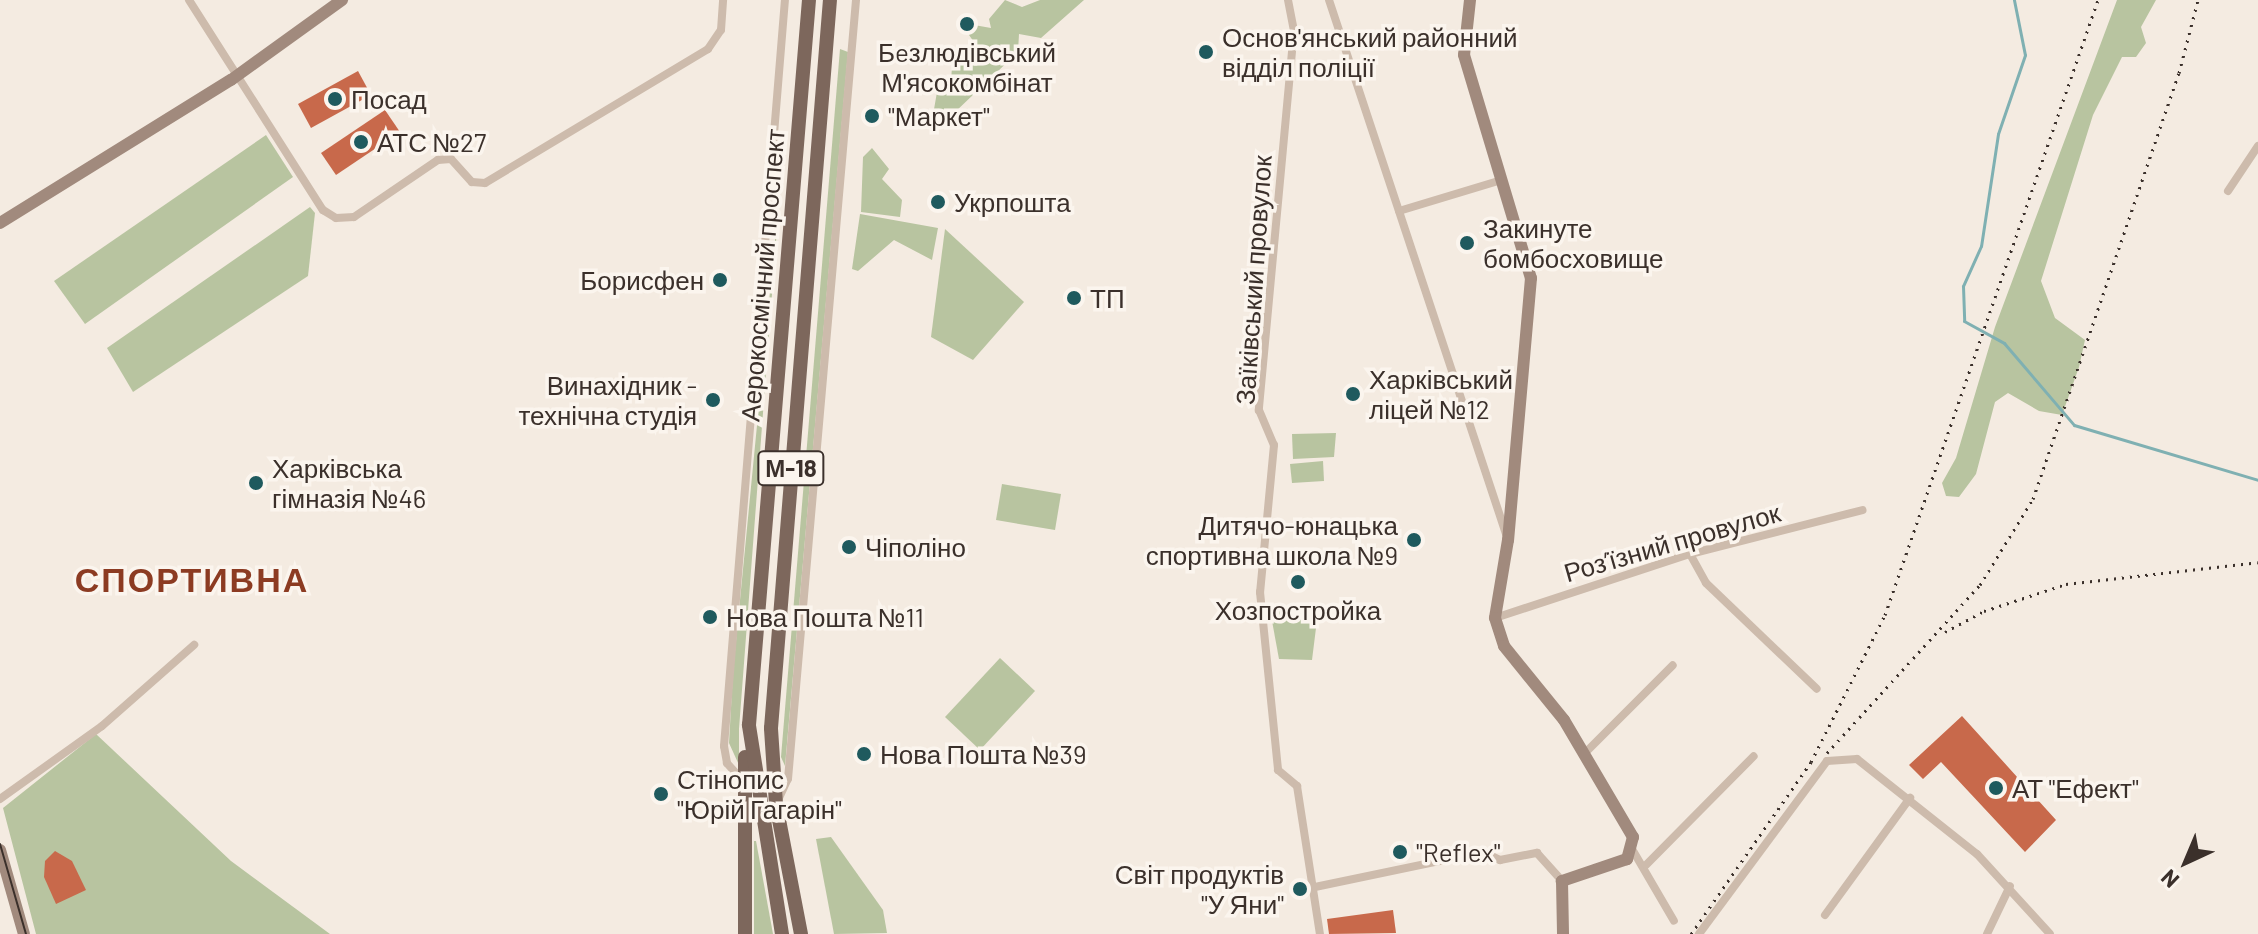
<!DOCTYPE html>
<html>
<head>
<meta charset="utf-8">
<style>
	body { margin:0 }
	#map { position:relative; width:2258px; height:934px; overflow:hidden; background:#f4ebe1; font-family:Barlow,sans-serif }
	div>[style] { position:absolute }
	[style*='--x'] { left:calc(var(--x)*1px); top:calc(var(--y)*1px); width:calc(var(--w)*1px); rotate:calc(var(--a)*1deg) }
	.green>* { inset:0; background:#b8c4a0 }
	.stream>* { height:3px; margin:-1.5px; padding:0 1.5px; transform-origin:1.5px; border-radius:1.5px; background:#7fb0b2 }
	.building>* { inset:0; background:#c8694b }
	.street>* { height:8px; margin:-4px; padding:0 4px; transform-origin:4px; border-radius:4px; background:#cdbbac }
	.secondary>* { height:12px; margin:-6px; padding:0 6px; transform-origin:6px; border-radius:6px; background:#a18a7d }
	.primary>* { height:14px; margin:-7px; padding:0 7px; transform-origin:7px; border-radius:7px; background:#7d675c }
	.tram>* { height:2px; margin:-1px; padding:0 1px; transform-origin:1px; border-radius:1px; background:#3b302b }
	.rail>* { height:3px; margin-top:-1.5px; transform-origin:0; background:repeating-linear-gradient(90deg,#3b302b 0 2px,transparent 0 8px) }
	.dots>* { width:22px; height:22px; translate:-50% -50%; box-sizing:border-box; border:4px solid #fbf5ee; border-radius:50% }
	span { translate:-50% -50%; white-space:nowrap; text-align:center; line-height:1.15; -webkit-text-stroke:7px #fbf5ee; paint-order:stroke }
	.shield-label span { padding:2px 6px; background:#fbf5ee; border:2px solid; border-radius:6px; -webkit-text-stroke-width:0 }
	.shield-label { font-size:24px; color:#3b302b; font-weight:700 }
	.poi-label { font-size:26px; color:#3b302b }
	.left { translate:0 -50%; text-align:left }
	.right { translate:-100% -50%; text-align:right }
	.street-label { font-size:26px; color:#3b302b }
	.district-label { font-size:34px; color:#8c3b22; font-weight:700; letter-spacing:2px }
	.north { position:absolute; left:2146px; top:822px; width:80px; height:80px; -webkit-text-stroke:6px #fbf5ee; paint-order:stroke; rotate:224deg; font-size:22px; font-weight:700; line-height:32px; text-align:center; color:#3b302b }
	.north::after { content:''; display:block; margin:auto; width:28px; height:36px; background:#3b302b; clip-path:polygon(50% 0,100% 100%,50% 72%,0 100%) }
</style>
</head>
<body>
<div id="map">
	<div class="green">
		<i style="clip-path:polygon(1005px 0,1022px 7px,1040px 0,1084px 0,1041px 38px,1019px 34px,1018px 52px,953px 114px,950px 125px,941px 122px,933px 115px,937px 92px,951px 81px,953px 52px,964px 54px,976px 45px,969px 35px,974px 25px,991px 28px,989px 19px)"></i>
		<i style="clip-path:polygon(2117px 0,2156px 0,2141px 27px,2146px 43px,2136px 57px,2122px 57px,2093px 115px,2041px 281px,2055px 318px,2085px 340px,2079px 367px,2062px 415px,2039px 411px,2008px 393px,1995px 402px,1976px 474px,1959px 497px,1946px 496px,1942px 483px,1956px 458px,1995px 327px)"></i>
		<i style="clip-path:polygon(840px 49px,848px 52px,785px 766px,781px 757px)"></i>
		<i style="clip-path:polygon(266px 135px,293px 177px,85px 324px,54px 281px)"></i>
		<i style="clip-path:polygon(872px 148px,889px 169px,882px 179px,902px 200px,900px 217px,861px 212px,863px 157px)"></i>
		<i style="clip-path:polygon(780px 189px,739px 729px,739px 765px,729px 743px,733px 672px)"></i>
		<i style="clip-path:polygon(310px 207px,315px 213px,308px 276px,133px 392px,107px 348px)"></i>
		<i style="clip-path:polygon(860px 214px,938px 228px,932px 260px,894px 240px,858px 271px,852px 269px)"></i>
		<i style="clip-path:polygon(945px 229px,1024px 302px,973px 360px,931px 337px)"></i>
		<i style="clip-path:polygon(1336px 433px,1334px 457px,1293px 459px,1292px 434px)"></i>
		<i style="clip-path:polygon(1323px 461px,1324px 481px,1292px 483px,1290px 464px)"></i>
		<i style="clip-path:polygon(1002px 484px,1061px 494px,1055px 530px,996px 520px)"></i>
		<i style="clip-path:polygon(1270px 610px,1318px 612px,1312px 660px,1279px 659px)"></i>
		<i style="clip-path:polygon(1000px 658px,1035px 691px,980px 750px,945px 717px)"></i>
		<i style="clip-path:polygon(96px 734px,231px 861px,330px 934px,36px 934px,3px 808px)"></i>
		<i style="clip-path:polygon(831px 837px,883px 910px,887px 933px,834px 934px,816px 839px)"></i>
		<i style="clip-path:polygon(754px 841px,756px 841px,773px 934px,754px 934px)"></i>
	</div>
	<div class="stream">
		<i style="--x:2014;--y:0;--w:56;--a:78.7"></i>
		<i style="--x:2025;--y:55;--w:83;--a:108.9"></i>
		<i style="--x:1998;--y:134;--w:113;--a:98.6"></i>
		<i style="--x:1981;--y:246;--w:44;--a:114.2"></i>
		<i style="--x:1963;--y:286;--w:35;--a:88"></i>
		<i style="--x:1964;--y:321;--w:46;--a:28.8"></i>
		<i style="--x:2004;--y:343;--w:108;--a:49.5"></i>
		<i style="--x:2074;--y:425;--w:192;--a:16.6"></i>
	</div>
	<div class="building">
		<i style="clip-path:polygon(358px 71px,371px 95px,311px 128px,298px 104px)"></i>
		<i style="clip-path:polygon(385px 110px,400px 132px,336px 175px,321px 153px)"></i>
		<i style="clip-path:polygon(1962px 716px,2056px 820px,2025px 852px,1941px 762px,1923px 779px,1909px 765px)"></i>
		<i style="clip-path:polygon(55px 851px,72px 861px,86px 890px,56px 904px,44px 877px,45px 861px)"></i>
		<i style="clip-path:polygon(1393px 910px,1396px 933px,1329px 934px,1327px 919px)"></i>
	</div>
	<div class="street">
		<i style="--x:189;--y:0;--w:249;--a:57.5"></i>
		<i style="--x:323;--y:210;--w:15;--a:32"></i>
		<i style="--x:336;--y:218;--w:18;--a:-3"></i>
		<i style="--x:354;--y:217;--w:102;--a:-34.2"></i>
		<i style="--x:438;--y:160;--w:13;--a:-4"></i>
		<i style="--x:451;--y:159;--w:31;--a:48"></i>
		<i style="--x:472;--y:182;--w:13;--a:4"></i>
		<i style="--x:485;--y:183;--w:260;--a:-31"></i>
		<i style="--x:708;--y:49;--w:23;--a:-56"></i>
		<i style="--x:721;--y:30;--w:30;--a:-86"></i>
		<i style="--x:1288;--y:0;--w:31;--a:79"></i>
		<i style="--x:1294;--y:30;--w:382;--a:95.3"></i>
		<i style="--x:1259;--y:410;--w:38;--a:67"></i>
		<i style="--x:1274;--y:445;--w:148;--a:95.4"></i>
		<i style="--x:1260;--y:592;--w:179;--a:84.2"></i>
		<i style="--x:1278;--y:770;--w:25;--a:40"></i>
		<i style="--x:1297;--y:786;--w:150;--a:81.2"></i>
		<i style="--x:1329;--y:0;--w:563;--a:71.66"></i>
		<i style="--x:2228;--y:191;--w:54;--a:-56.3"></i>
		<i style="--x:1399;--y:211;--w:108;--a:-16.8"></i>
		<i style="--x:1690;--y:554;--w:33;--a:61"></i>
		<i style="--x:1706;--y:583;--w:153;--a:43.7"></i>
		<i style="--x:1495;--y:618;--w:205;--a:-18.2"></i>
		<i style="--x:1690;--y:554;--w:178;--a:-14.3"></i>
		<i style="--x:1585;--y:753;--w:124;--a:-45"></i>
		<i style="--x:743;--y:781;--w:24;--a:-132"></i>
		<i style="--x:727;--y:763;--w:17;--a:-100"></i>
		<i style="--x:724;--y:746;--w:748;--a:-85.33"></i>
		<i style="--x:0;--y:799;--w:125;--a:-35.6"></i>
		<i style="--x:102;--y:726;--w:123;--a:-41.4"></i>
		<i style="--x:778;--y:800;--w:23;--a:-65"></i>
		<i style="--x:788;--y:779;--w:782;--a:-85.01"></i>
		<i style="--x:1632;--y:849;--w:83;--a:59.7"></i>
		<i style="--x:1646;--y:865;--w:153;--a:-45.3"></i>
		<i style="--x:1315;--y:887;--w:172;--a:-11.8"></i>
		<i style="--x:1483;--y:852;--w:19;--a:25"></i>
		<i style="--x:1500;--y:860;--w:38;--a:-11"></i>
		<i style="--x:1537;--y:853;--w:38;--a:48"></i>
		<i style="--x:1825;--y:915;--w:145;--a:-54"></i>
		<i style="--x:1699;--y:934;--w:215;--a:-53.5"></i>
		<i style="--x:1827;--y:761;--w:30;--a:-4"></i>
		<i style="--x:1857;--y:759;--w:153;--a:38.4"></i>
		<i style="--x:1977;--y:854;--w:108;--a:47.6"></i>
		<i style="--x:1987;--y:934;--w:53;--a:-64.4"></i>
	</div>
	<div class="secondary">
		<i style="--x:1470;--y:0;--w:55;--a:96.2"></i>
		<i style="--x:1464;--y:55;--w:233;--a:73.3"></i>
		<i style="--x:1531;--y:278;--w:263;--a:95"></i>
		<i style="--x:1508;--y:540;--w:79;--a:99.5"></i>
		<i style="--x:1495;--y:618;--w:29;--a:72"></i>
		<i style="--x:1504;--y:646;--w:95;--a:51"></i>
		<i style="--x:1564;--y:720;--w:136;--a:59.5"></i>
		<i style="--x:1633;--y:837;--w:23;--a:105"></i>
		<i style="--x:1627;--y:859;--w:69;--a:161.3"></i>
		<i style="--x:1562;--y:881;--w:53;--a:88.9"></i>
		<i style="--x:0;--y:223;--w:272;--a:-31.8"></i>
		<i style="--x:231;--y:80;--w:137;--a:-35.8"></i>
		<i style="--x:0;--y:850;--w:87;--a:74.1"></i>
	</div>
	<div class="primary">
		<i style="--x:745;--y:934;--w:177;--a:-90"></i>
		<i style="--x:782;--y:934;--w:212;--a:-99"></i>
		<i style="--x:749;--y:725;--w:727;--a:-85.27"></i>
		<i style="--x:801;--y:934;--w:132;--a:-100.9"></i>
		<i style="--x:776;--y:804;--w:76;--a:-93.8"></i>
		<i style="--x:771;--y:728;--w:730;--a:-85.37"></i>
	</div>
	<div class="tram">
		<i style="--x:0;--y:844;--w:94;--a:73.9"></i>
	</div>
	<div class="rail">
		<i style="--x:1945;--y:632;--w:44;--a:-28.3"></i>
		<i style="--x:1984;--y:611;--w:86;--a:-18.2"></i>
		<i style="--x:2066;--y:584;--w:193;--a:-6.5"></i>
		<i style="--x:1827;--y:753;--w:227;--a:-47.7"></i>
		<i style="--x:1980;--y:585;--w:101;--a:-58.4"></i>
		<i style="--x:2033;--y:499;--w:450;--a:-71.1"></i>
		<i style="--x:2179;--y:73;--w:75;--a:-75.4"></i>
		<i style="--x:1691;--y:934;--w:210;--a:-55.1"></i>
		<i style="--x:1811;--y:762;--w:165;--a:-63.3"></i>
		<i style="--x:1885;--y:615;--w:651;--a:-70.9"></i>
	</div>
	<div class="dots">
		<i style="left:967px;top:24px;background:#1f5a5e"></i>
		<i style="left:1206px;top:52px;background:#1f5a5e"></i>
		<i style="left:335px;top:99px;background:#1f5a5e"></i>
		<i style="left:872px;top:116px;background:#1f5a5e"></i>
		<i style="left:361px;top:142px;background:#1f5a5e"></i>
		<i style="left:938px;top:202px;background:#1f5a5e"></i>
		<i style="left:1467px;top:243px;background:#1f5a5e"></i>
		<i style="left:720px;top:280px;background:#1f5a5e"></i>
		<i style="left:1074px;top:298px;background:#1f5a5e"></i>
		<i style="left:1353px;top:394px;background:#1f5a5e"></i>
		<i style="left:713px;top:400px;background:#1f5a5e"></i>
		<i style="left:256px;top:483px;background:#1f5a5e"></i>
		<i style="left:1414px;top:540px;background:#1f5a5e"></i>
		<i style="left:849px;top:547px;background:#1f5a5e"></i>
		<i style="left:1298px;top:582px;background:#1f5a5e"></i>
		<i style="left:710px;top:617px;background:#1f5a5e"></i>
		<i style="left:864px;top:754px;background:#1f5a5e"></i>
		<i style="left:1996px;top:788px;background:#1f5a5e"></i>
		<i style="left:661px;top:794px;background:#1f5a5e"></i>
		<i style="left:1400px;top:852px;background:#1f5a5e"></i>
		<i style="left:1300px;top:889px;background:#1f5a5e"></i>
	</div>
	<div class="shield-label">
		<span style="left:791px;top:468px">М-18</span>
	</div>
	<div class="poi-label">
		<span class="left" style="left:1222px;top:52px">Основ'янський районний<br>відділ поліції</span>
		<span style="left:967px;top:67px">Бeзлюдівський<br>М'ясокомбінат</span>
		<span class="left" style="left:351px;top:99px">Посад</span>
		<span class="left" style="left:888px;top:116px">"Маркет"</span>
		<span class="left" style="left:377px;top:142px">АТС №27</span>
		<span class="left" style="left:954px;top:202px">Укрпошта</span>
		<span class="left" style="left:1483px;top:243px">Закинуте<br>бомбосховище</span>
		<span class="right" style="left:704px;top:280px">Борисфен</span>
		<span class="left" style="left:1090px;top:298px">ТП</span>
		<span class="left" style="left:1369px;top:394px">Харківський<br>ліцей №12</span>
		<span class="right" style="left:697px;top:400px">Винахідник -<br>технічна студія</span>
		<span class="left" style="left:272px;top:483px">Харківська<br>гімназія №46</span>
		<span class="right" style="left:1398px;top:540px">Дитячо-юнацька<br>спортивна школа №9</span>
		<span class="left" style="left:865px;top:547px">Чіполіно</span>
		<span style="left:1298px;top:610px">Хозпостройка</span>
		<span class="left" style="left:726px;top:617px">Нова Пошта №11</span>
		<span class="left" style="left:880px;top:754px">Нова Пошта №39</span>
		<span class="left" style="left:677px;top:794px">Стінопис<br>"Юрій Гагарін"</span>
		<span class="left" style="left:2012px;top:788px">АТ "Ефект"</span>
		<span class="left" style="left:1416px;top:852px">"Reflex"</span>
		<span class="right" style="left:1284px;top:889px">Світ продуктів<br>"У Яни"</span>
	</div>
	<div class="street-label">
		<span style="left:762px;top:275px;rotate:-85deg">Аерокосмічний проспект</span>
		<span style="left:1253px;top:280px;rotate:-86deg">Заїківський провулок</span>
		<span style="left:1672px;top:542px;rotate:-16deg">Роз’їзний провулок</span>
	</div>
	<div class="district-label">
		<span style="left:192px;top:579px">СПОРТИВНА</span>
	</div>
	<div class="north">N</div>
</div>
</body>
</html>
